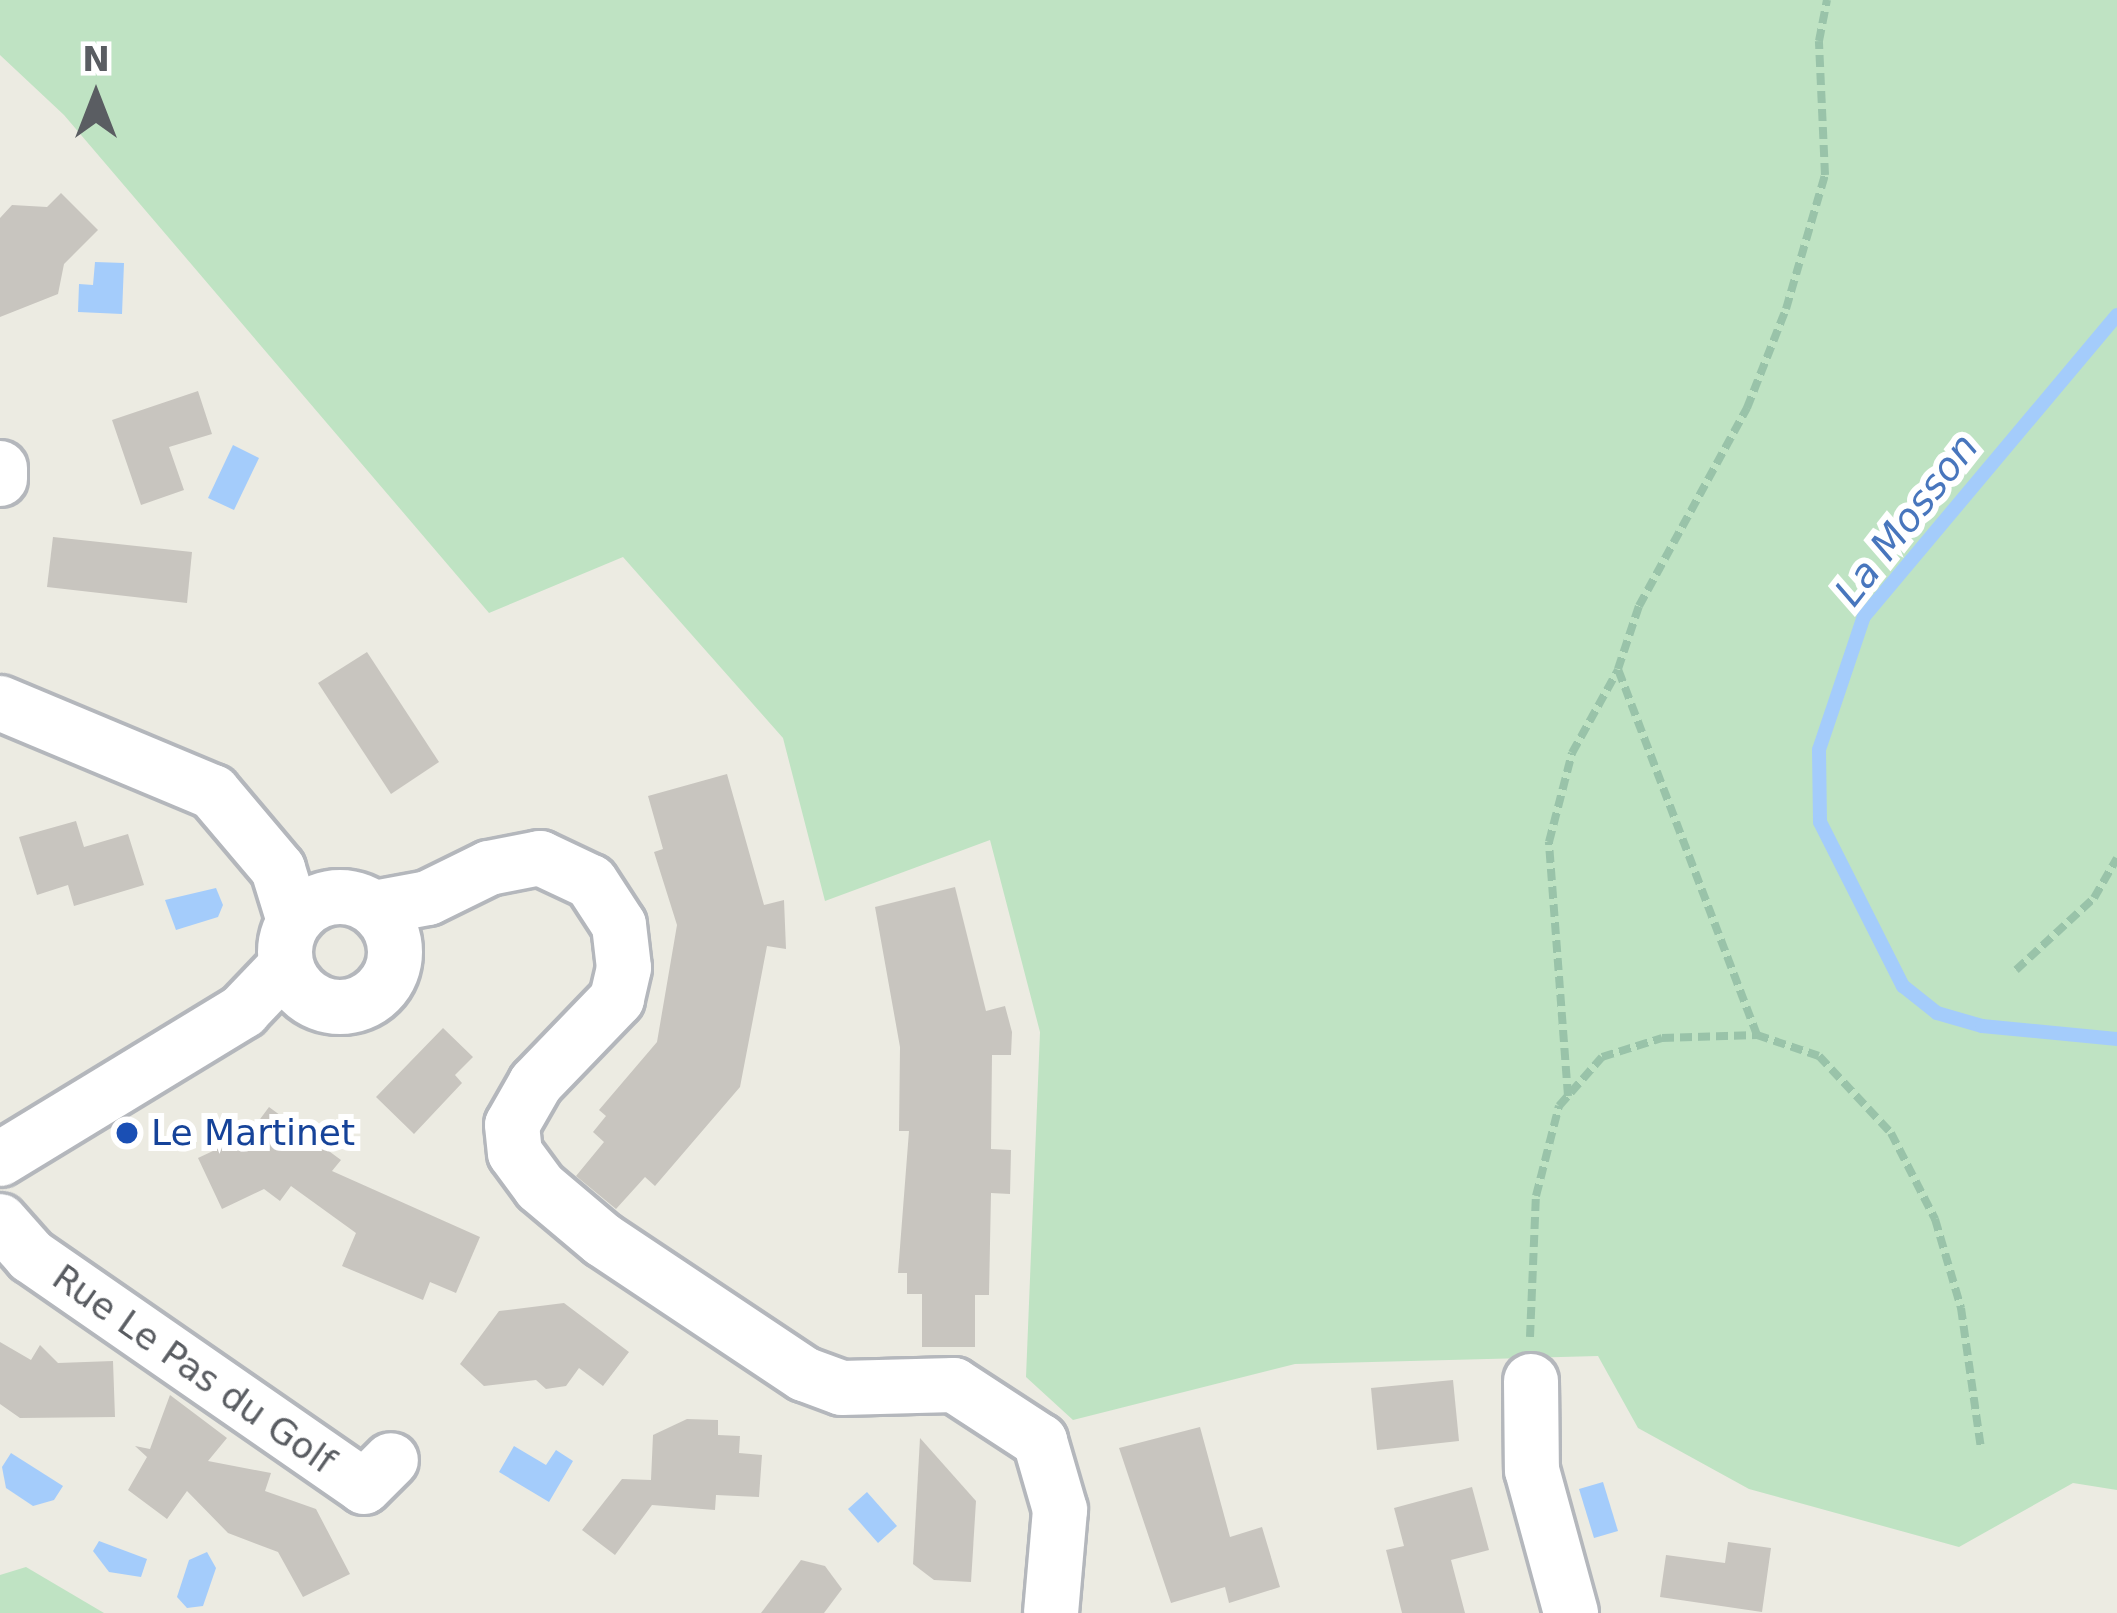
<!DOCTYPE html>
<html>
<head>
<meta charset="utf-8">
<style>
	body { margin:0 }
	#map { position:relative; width:2117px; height:1613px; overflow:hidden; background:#ecebe2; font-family:"DejaVu Sans",sans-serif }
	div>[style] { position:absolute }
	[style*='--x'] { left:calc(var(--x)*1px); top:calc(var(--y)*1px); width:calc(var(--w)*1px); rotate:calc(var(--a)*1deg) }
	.green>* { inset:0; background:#bfe3c3 }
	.water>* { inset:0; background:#a4ccfb }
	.stream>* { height:14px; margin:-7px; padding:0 7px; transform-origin:7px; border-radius:7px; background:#a4ccfb }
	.building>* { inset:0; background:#c8c5bf }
	.path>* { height:8px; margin-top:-4px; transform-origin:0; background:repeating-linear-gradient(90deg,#99c3a9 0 12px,transparent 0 18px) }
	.roads { filter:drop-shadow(3px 0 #b4b7bc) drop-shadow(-3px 0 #b4b7bc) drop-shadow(0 3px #b4b7bc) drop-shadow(0 -3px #b4b7bc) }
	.minor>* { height:54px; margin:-27px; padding:0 27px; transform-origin:27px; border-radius:27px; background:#fff }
	.minor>.ring { margin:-27px; padding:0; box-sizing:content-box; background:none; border:54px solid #fff; border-radius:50% }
	.dots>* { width:33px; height:33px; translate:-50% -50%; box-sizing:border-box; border:6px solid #fff; border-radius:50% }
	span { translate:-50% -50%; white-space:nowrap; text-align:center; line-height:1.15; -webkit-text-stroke:12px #fff; paint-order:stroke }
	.transit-label { font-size:36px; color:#164399 }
	.left { translate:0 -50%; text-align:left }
	.street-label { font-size:36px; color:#5a5d62 }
	.water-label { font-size:39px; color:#4876bd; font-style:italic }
	.north { position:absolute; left:36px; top:36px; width:120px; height:120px; -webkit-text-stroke:9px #fff; paint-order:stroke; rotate:0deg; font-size:33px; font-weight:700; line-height:48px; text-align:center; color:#5a5d62 }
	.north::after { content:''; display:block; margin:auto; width:42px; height:54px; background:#5a5d62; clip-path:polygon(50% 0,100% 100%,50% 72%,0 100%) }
</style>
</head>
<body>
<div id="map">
	<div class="green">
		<i style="clip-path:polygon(0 0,2117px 0,2117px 1490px,2073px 1483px,1959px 1547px,1749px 1489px,1638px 1428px,1598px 1356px,1295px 1364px,1073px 1420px,1026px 1377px,1040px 1032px,990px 840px,825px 901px,783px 738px,623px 557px,489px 613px,64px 115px,0 55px)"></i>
		<i style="clip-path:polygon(26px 1567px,104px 1613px,0 1613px,0 1575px)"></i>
	</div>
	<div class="water">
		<i style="clip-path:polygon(95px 262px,124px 263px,122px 314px,78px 312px,79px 284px,93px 285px)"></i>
		<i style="clip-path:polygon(233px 445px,259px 458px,234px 510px,208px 498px)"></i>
		<i style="clip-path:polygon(216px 888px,223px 905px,218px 917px,176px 930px,165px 900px)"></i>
		<i style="clip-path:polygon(514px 1446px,546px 1465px,556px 1450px,573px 1461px,549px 1502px,499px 1472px)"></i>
		<i style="clip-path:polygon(11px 1453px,63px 1486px,54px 1500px,33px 1506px,6px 1488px,2px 1467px)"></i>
		<i style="clip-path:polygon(1603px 1482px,1618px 1531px,1594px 1538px,1579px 1489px)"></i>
		<i style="clip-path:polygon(867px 1492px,897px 1526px,878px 1543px,848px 1509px)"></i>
		<i style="clip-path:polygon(99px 1541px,147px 1559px,141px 1577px,109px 1572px,93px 1551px)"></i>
		<i style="clip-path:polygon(207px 1552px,216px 1568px,203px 1606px,187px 1608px,177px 1597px,189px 1560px)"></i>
	</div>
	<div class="stream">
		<i style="--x:2117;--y:315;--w:393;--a:130"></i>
		<i style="--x:1864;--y:616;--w:141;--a:108.6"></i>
		<i style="--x:1819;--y:750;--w:72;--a:89.2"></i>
		<i style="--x:1820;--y:822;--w:184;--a:63.2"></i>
		<i style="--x:1903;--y:986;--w:43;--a:38.5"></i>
		<i style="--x:1937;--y:1013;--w:47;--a:16.1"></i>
		<i style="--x:1982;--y:1026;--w:136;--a:5.5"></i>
	</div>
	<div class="building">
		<i style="clip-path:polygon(61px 193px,98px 230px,64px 264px,58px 294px,0 317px,0 218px,12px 205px,47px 207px)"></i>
		<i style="clip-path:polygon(198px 391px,212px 434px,169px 447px,184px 490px,141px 505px,112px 420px)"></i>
		<i style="clip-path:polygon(53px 537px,192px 552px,187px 603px,47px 587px)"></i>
		<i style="clip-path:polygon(367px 652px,439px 762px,391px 794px,318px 683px)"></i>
		<i style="clip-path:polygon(727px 774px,764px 905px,784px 900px,786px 949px,767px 946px,740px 1087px,655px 1186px,645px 1177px,616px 1209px,576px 1176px,604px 1142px,593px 1132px,606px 1116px,599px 1110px,657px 1042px,677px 925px,654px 852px,663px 849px,648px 796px)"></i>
		<i style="clip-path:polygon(76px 821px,84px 847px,128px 834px,144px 885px,74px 906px,68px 885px,37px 895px,19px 837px)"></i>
		<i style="clip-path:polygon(955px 887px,986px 1011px,1005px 1006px,1012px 1032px,1011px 1055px,992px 1055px,991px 1149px,1011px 1150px,1010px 1194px,991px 1193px,989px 1295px,975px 1295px,975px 1347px,922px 1347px,922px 1294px,907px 1294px,907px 1273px,898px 1273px,909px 1131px,899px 1131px,900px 1047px,875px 907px)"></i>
		<i style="clip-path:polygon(443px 1028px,473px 1057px,455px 1075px,462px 1083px,414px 1134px,376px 1097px)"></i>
		<i style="clip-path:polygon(269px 1107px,341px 1160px,332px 1171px,480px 1237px,456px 1293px,430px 1282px,423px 1300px,342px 1266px,356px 1233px,291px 1186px,280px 1201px,264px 1189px,222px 1209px,198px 1158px,249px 1134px)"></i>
		<i style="clip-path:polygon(564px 1303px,629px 1352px,603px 1386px,579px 1368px,566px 1386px,546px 1389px,536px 1380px,484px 1386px,460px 1364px,499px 1311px)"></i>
		<i style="clip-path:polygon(0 1342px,31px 1360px,40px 1345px,58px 1363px,113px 1361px,115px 1417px,20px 1418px,0 1404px)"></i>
		<i style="clip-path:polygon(1453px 1380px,1459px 1441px,1377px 1450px,1371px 1388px)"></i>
		<i style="clip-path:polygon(170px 1395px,227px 1438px,208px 1461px,271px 1473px,265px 1491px,316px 1509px,350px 1574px,303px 1597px,278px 1552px,228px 1533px,187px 1491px,167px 1519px,128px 1490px,147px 1457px,135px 1446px,150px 1449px)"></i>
		<i style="clip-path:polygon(687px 1419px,718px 1420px,718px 1435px,740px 1436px,739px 1453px,762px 1455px,759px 1497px,716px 1495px,715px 1510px,652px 1505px,615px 1555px,582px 1530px,622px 1479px,651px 1480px,653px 1435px)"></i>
		<i style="clip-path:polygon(1200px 1427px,1230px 1537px,1262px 1527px,1280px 1587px,1229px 1603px,1225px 1587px,1171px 1603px,1119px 1448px)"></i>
		<i style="clip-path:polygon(920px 1438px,976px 1501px,971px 1582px,934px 1580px,913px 1564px)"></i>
		<i style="clip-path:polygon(1472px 1487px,1489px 1550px,1451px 1560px,1465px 1613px,1402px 1613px,1386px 1550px,1404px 1546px,1394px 1508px)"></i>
		<i style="clip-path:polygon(1728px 1542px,1771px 1548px,1762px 1612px,1660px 1597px,1666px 1555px,1725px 1563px)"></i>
		<i style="clip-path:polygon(801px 1560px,825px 1566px,842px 1589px,824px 1613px,761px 1613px)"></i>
	</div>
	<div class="path">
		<i style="--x:2016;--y:970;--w:106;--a:-42.7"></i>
		<i style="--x:2094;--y:898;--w:46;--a:-60.1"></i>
		<i style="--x:1757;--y:1035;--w:392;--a:-110.8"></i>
		<i style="--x:1618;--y:669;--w:66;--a:-71.6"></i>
		<i style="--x:1639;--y:606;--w:226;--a:-61.4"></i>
		<i style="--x:1747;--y:408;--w:106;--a:-68.5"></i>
		<i style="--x:1786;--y:309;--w:140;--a:-73.8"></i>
		<i style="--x:1825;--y:175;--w:134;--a:-92.6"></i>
		<i style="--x:1819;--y:41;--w:42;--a:-79"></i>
		<i style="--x:1568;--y:1096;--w:255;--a:-94.3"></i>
		<i style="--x:1549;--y:842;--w:92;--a:-75.5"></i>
		<i style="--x:1572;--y:753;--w:95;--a:-61"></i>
		<i style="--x:1530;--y:1337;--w:141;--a:-87.6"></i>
		<i style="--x:1536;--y:1196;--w:93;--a:-75.7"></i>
		<i style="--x:1559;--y:1106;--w:65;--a:-48.7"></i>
		<i style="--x:1602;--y:1057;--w:63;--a:-17.6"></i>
		<i style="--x:1662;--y:1038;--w:95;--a:-1.8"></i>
		<i style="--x:1757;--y:1035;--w:65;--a:18.7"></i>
		<i style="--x:1819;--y:1056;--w:105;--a:46.9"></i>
		<i style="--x:1891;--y:1133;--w:97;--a:62.9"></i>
		<i style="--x:1935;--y:1219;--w:93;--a:73.7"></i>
		<i style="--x:1961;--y:1308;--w:142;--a:81.9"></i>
	</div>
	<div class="roads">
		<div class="minor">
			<i style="--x:0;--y:468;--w:11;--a:90"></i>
			<i style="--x:0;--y:703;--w:231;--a:22.7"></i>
			<i style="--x:213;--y:792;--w:101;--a:49.8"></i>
			<i style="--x:278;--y:869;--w:54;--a:72.9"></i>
			<i class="ring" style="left:285px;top:897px;width:56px;height:56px"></i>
			<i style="--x:374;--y:908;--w:55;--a:-10.5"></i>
			<i style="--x:428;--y:898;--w:68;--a:-26.2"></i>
			<i style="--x:489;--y:868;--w:52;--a:-11.1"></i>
			<i style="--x:540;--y:858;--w:56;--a:25.2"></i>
			<i style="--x:591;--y:882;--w:51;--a:56.9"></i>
			<i style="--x:619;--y:925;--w:43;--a:83.4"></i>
			<i style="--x:624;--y:968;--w:32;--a:103"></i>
			<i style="--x:617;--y:999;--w:117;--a:134"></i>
			<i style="--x:536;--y:1083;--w:48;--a:119.7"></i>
			<i style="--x:512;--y:1125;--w:28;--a:84"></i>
			<i style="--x:515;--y:1153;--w:42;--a:53.7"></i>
			<i style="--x:540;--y:1187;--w:82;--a:40.1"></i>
			<i style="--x:603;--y:1240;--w:242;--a:33.7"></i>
			<i style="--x:804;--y:1374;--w:40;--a:20.2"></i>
			<i style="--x:842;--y:1388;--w:112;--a:-1.5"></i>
			<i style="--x:954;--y:1385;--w:103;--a:33.1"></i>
			<i style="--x:1040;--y:1441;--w:72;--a:73.8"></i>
			<i style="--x:1060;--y:1510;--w:103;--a:95"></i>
			<i style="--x:0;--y:1159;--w:285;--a:-31.3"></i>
			<i style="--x:243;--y:1011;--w:62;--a:-46.3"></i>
			<i style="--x:0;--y:1221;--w:47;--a:48.5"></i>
			<i style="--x:31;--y:1256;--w:405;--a:34.7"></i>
			<i style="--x:364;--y:1487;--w:38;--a:-45"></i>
			<i style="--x:1531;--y:1381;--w:89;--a:89.4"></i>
			<i style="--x:1532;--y:1470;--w:148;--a:74.7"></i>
		</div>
	</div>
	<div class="dots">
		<i style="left:127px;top:1133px;background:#1a4fb4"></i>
	</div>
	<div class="transit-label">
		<span class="left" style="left:151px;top:1133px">Le Martinet</span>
	</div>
	<div class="street-label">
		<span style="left:194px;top:1369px;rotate:35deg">Rue Le Pas du Golf</span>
	</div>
	<div class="water-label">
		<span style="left:1907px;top:520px;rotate:-52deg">La Mosson</span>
	</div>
	<div class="north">N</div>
</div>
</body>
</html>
